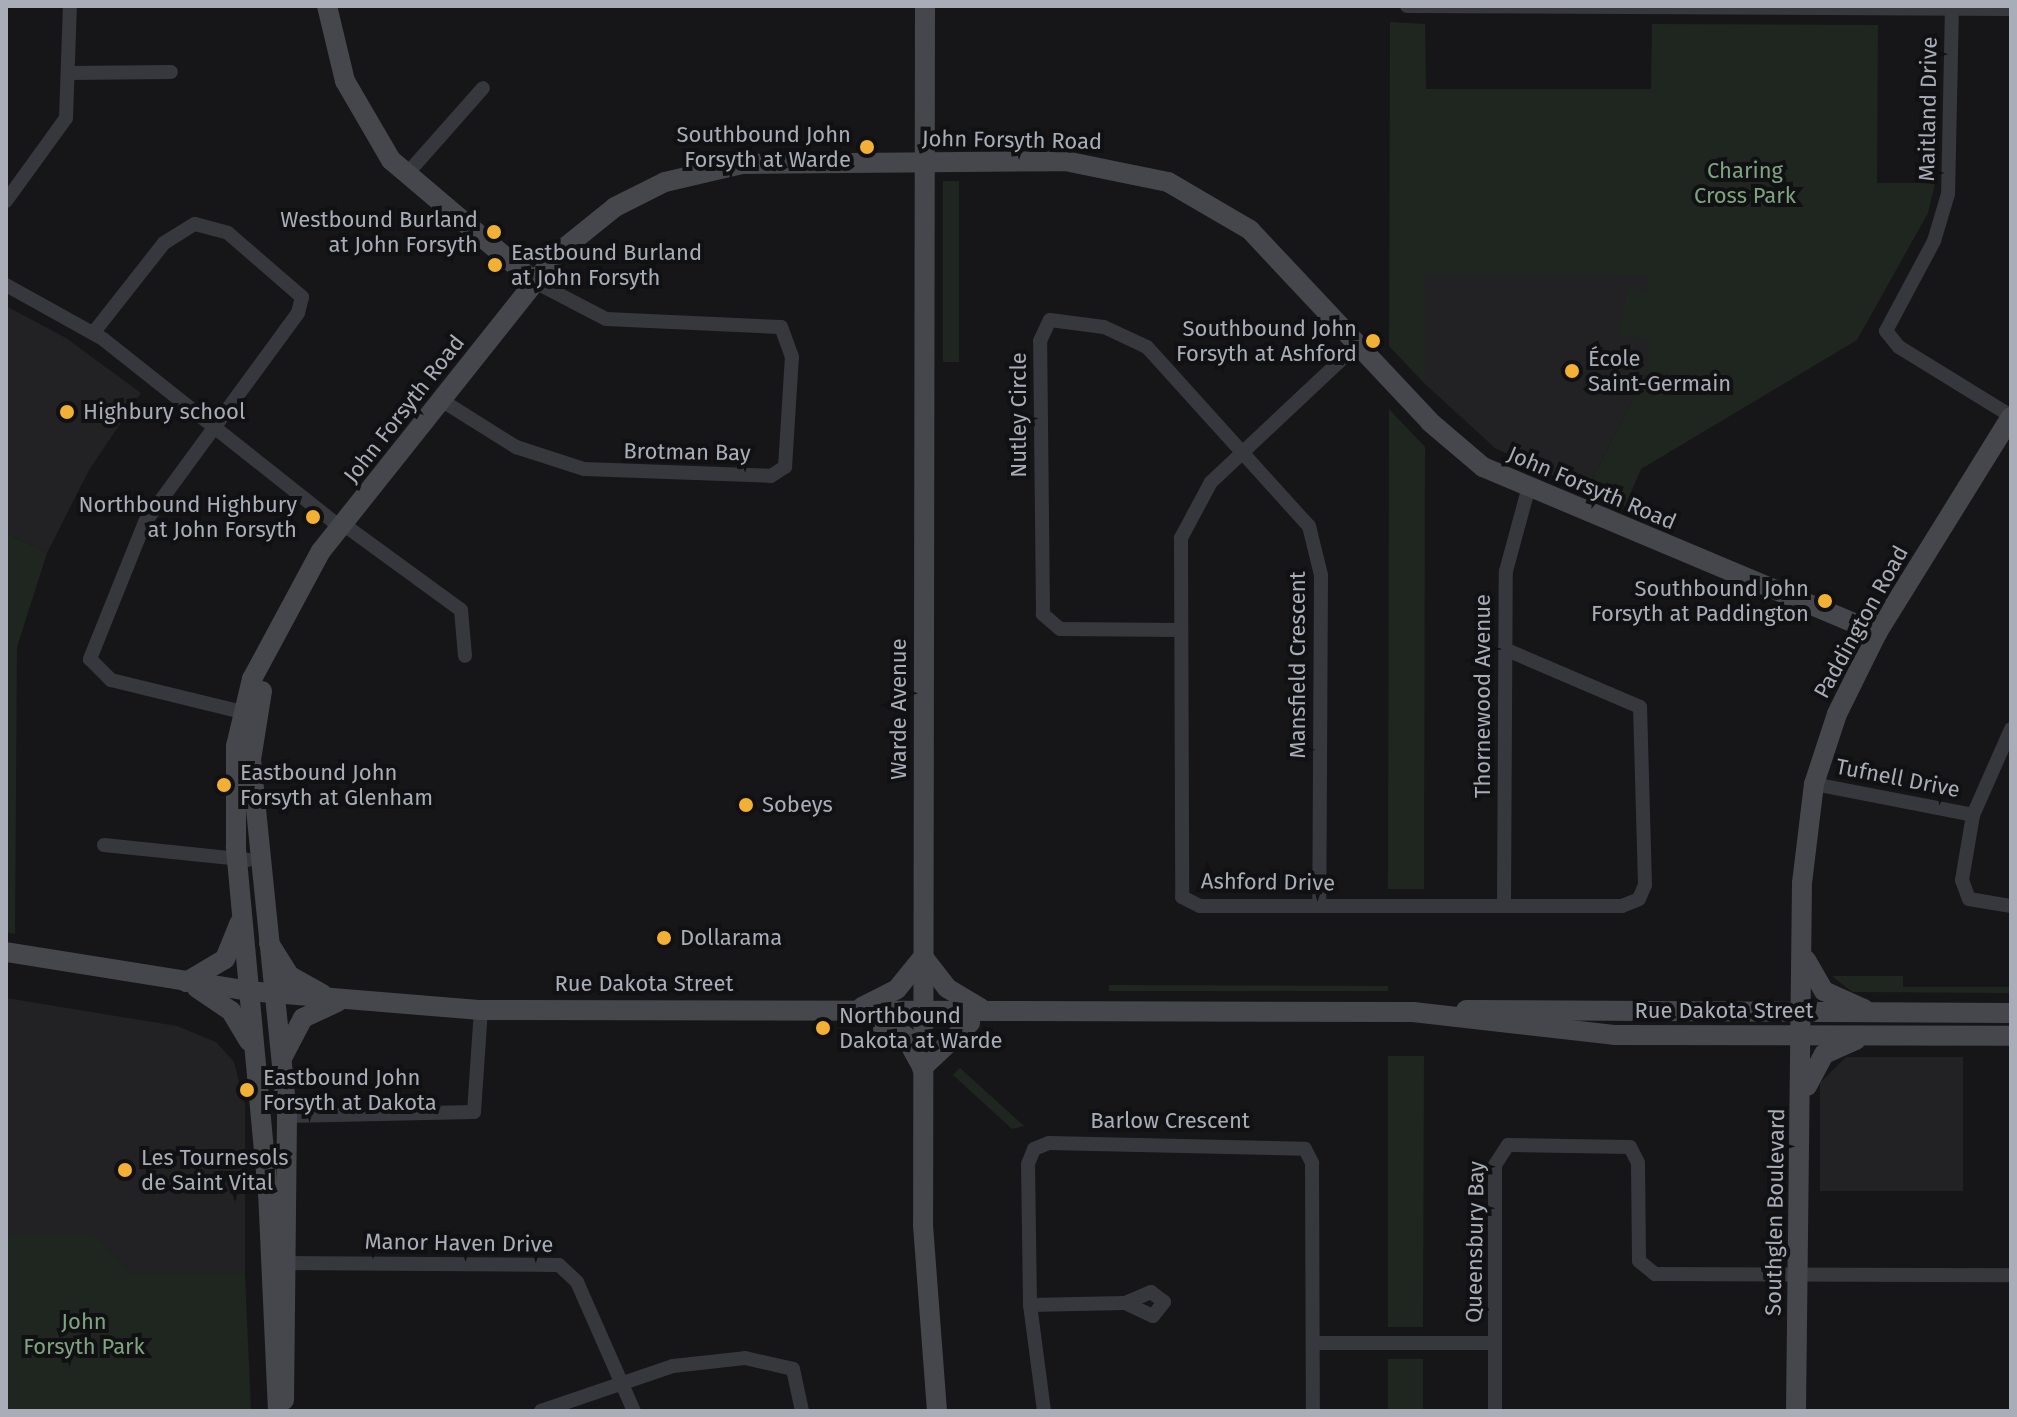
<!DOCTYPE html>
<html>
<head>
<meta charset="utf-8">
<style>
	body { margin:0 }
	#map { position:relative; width:2017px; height:1417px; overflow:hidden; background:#161618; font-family:"Fira Sans",sans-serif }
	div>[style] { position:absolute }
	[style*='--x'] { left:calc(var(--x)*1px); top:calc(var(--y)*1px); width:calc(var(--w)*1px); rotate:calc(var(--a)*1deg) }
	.built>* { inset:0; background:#222225 }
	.green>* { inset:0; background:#1e261f }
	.street>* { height:14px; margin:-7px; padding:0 7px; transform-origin:7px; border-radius:7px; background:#37383d }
	.secondary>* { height:20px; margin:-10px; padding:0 10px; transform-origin:10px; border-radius:10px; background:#45474d }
	.dots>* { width:22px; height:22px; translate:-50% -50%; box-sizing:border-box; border:4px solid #111113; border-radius:50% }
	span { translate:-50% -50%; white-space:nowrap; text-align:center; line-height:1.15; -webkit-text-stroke:8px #111113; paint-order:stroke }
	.street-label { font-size:22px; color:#a8adb8 }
	.poi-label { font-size:22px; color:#a8adb8 }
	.right { translate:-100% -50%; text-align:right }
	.left { translate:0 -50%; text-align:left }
	.park-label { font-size:22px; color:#7fa381 }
	.frame { position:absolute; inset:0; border:8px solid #a8adb8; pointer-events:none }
</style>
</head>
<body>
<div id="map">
	<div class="built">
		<i style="clip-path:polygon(1425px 274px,1648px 274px,1648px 370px,1586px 491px,1495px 448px,1425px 384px)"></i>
		<i style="clip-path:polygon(6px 306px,66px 338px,141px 393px,89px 470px,47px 553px,6px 533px)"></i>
		<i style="clip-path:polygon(6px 998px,177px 1026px,216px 1042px,234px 1062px,245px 1105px,245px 1274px,131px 1274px,92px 1235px,6px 1235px)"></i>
		<i style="clip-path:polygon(1846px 1057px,1963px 1057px,1963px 1191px,1820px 1191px,1820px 1083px)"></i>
	</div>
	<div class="green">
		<i style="clip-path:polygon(1390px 22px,1425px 24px,1426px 89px,1651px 89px,1652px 24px,1878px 25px,1877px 183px,1935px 183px,1928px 213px,1857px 340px,1641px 469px,1625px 506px,1586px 491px,1648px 370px,1648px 339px,1619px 336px,1629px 285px,1648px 293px,1648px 274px,1425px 274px,1425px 384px,1389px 346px)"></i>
		<i style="clip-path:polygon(943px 181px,959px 181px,959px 362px,943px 362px)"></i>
		<i style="clip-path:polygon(1389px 409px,1425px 447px,1424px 889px,1388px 889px)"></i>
		<i style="clip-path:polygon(6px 533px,47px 553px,17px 647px,15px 934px,6px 932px)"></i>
		<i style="clip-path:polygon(1832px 976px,1903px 976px,1903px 987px,2011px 987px,2011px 993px,1852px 992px)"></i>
		<i style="clip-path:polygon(1109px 985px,1388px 986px,1388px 991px,1109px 991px)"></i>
		<i style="clip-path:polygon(1388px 1056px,1424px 1056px,1423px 1327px,1388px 1327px)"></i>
		<i style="clip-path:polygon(960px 1068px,1024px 1126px,1012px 1129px,953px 1075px)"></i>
		<i style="clip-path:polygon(6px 1235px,93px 1235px,131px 1274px,245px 1274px,251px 1411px,6px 1411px)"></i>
		<i style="clip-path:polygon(1388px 1359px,1423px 1359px,1423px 1411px,1388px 1411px)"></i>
	</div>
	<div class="street">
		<i style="--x:1407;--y:6;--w:604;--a:0.28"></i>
		<i style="--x:1952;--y:6;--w:188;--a:91.2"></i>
		<i style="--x:1948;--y:194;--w:49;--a:106.6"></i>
		<i style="--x:1934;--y:241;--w:102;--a:118.1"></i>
		<i style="--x:1886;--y:331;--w:21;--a:51"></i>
		<i style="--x:1899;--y:347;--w:132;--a:31.6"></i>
		<i style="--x:69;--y:73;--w:102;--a:-0.6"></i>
		<i style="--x:406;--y:175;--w:116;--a:-48.5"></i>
		<i style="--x:6;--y:201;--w:102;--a:-54.1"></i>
		<i style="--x:66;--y:118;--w:112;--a:-88"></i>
		<i style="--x:6;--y:285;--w:111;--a:29.1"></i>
		<i style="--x:103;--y:339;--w:303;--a:38.4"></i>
		<i style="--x:94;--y:332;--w:113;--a:-51.8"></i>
		<i style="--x:164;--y:243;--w:36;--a:-32"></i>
		<i style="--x:195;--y:224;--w:34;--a:15"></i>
		<i style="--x:228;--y:233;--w:98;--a:40.9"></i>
		<i style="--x:302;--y:297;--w:16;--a:104"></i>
		<i style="--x:298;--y:313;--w:259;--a:126.2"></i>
		<i style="--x:145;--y:522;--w:148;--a:111.9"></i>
		<i style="--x:90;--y:659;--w:30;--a:45"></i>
		<i style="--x:111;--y:680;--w:144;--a:13.7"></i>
		<i style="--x:1358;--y:344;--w:202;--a:136.8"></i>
		<i style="--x:1211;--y:482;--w:64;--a:118.2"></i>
		<i style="--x:1181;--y:538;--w:359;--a:89.8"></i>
		<i style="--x:1182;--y:897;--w:20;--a:27"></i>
		<i style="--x:1200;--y:906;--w:422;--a:0"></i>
		<i style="--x:1622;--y:906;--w:18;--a:-22"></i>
		<i style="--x:1639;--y:899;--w:15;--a:-67"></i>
		<i style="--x:1645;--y:885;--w:178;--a:-91.6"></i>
		<i style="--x:1640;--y:707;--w:147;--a:-156.8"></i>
		<i style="--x:441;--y:400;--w:89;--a:32.1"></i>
		<i style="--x:516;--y:447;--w:71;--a:17.9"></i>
		<i style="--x:584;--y:469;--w:187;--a:2.1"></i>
		<i style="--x:771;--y:476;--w:17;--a:-33"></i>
		<i style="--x:785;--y:467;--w:110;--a:-86.4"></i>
		<i style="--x:792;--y:357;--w:32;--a:-110"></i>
		<i style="--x:781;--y:327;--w:175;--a:-177.4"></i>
		<i style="--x:606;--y:319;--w:80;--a:-152.5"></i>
		<i style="--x:343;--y:524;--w:146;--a:36.1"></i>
		<i style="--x:461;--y:610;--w:46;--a:85"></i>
		<i style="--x:1179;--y:630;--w:119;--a:-179.5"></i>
		<i style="--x:1060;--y:629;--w:23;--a:-139"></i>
		<i style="--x:1043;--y:614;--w:273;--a:-90.6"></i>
		<i style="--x:1040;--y:341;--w:23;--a:-65"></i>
		<i style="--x:1050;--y:320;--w:54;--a:7.4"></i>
		<i style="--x:1104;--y:327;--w:47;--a:24.9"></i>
		<i style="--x:1147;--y:347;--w:241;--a:47.9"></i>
		<i style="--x:1309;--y:526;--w:50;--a:76.2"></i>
		<i style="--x:1321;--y:575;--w:331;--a:90.3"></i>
		<i style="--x:2011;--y:729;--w:94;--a:113.8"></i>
		<i style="--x:1973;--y:815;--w:66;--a:99.6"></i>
		<i style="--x:1962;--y:880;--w:20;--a:70"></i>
		<i style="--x:1969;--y:899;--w:43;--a:9.5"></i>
		<i style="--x:1814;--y:784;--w:162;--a:11"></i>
		<i style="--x:104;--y:845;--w:145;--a:5.9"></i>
		<i style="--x:1504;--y:906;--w:335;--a:-89.7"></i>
		<i style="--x:1506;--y:571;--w:84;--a:-74.8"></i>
		<i style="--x:287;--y:1116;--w:187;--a:-1.2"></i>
		<i style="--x:474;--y:1112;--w:102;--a:-86.1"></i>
		<i style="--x:278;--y:1263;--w:281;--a:0.4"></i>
		<i style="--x:559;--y:1265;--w:25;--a:43"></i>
		<i style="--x:577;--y:1282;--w:141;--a:66.2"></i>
		<i style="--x:1030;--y:1305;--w:95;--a:-1.2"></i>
		<i style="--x:1125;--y:1303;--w:31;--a:25"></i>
		<i style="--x:1153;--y:1316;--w:18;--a:-52"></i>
		<i style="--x:1164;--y:1302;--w:16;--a:-142"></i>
		<i style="--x:1151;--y:1292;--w:28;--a:157"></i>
		<i style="--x:1313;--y:1343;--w:182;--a:0"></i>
		<i style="--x:541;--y:1411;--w:139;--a:-18.8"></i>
		<i style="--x:673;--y:1366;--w:72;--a:-6.3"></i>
		<i style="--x:745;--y:1358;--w:49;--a:12.9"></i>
		<i style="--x:793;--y:1369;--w:43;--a:77.9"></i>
		<i style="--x:1044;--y:1411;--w:107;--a:-97.5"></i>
		<i style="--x:1030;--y:1305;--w:141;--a:-90.8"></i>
		<i style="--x:1028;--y:1164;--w:16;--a:-68"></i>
		<i style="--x:1034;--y:1149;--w:16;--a:-22"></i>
		<i style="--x:1049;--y:1143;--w:256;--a:1.3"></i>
		<i style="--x:1305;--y:1149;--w:16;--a:63"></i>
		<i style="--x:1312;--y:1163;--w:248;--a:89.8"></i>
		<i style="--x:1495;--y:1411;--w:246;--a:-90"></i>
		<i style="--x:1495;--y:1165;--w:24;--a:-57"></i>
		<i style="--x:1508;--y:1145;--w:122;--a:0.9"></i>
		<i style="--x:1630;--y:1147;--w:18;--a:63"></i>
		<i style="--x:1638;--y:1163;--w:98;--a:89.4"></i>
		<i style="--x:1639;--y:1261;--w:21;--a:39"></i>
		<i style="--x:1655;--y:1274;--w:356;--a:0.2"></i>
	</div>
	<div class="secondary">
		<i style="--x:327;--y:6;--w:77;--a:76.5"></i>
		<i style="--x:345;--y:81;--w:91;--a:59.8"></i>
		<i style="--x:391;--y:160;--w:189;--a:40.3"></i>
		<i style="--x:925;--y:6;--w:1219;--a:90.09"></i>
		<i style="--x:923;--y:1225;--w:187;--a:85.7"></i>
		<i style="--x:262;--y:691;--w:70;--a:99.1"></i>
		<i style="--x:251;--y:760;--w:358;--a:84.2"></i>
		<i style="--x:287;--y:1116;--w:284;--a:90.6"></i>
		<i style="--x:269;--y:943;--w:39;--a:58"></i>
		<i style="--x:290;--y:976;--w:37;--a:29"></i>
		<i style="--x:6;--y:952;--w:246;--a:9.1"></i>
		<i style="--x:249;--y:991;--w:233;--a:4.7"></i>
		<i style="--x:481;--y:1010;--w:932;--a:0.12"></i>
		<i style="--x:1413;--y:1012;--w:202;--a:6.5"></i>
		<i style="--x:1614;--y:1035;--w:397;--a:0.1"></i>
		<i style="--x:923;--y:957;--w:39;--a:52"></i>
		<i style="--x:947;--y:988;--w:39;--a:31"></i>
		<i style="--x:1806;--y:960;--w:36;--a:60"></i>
		<i style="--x:1824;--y:991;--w:44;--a:24.2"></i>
		<i style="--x:186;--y:982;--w:45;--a:-30.5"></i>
		<i style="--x:225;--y:959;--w:38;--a:-68"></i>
		<i style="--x:197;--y:988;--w:41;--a:34.1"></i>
		<i style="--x:231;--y:1011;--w:35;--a:59"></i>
		<i style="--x:862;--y:1007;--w:39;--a:-27"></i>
		<i style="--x:897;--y:989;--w:41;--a:-50.9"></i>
		<i style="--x:1466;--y:1010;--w:545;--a:0.32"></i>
		<i style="--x:876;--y:1021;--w:33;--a:27"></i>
		<i style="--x:905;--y:1036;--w:33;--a:61"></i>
		<i style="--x:282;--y:1058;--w:45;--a:-62.3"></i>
		<i style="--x:303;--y:1018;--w:38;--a:-25"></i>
		<i style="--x:922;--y:1068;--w:66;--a:-43.2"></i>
		<i style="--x:1807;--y:1086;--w:36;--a:-62"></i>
		<i style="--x:1824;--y:1054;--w:35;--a:-24"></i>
		<i style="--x:278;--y:1411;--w:217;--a:-92.6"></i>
		<i style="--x:268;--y:1194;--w:349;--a:-95.3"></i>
		<i style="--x:236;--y:846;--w:100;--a:-90"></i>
		<i style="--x:236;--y:746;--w:69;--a:-76.6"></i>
		<i style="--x:252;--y:679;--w:145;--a:-61.7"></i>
		<i style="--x:321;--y:551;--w:381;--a:-51.5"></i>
		<i style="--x:558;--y:253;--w:73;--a:-38.9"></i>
		<i style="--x:615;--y:207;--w:56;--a:-26.6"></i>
		<i style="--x:665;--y:182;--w:79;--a:-13.2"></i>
		<i style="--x:742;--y:164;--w:323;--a:-0.5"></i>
		<i style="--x:1065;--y:161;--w:105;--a:11.5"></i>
		<i style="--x:1168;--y:182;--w:95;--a:30.3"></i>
		<i style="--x:1250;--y:230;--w:263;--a:46.8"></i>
		<i style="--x:1430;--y:422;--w:70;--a:40.3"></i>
		<i style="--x:1483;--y:467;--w:428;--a:22.8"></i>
		<i style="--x:1796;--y:1411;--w:528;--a:-89.35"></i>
		<i style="--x:1802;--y:883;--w:100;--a:-83.1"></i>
		<i style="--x:1814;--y:784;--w:74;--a:-71.8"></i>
		<i style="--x:1837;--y:714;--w:90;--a:-63.7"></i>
		<i style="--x:1877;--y:633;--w:254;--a:-58.2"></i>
	</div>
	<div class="dots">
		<i style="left:867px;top:147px;background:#f2b134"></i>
		<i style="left:494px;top:232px;background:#f2b134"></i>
		<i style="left:495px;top:265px;background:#f2b134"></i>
		<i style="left:1373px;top:341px;background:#f2b134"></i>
		<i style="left:1572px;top:371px;background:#f2b134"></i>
		<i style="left:67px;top:412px;background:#f2b134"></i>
		<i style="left:313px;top:517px;background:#f2b134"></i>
		<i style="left:1825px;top:601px;background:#f2b134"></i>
		<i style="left:224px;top:785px;background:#f2b134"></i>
		<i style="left:746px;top:805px;background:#f2b134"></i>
		<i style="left:664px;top:938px;background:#f2b134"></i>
		<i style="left:823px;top:1028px;background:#f2b134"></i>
		<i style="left:247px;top:1090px;background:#f2b134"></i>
		<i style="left:125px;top:1170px;background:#f2b134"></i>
	</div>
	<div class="street-label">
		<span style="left:1928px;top:109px;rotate:-89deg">Maitland Drive</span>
		<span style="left:1012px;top:140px;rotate:1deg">John Forsyth Road</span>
		<span style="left:404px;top:409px;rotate:-52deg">John Forsyth Road</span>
		<span style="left:1019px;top:415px;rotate:-90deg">Nutley Circle</span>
		<span style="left:687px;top:452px;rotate:1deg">Brotman Bay</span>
		<span style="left:1592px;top:488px;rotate:23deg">John Forsyth Road</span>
		<span style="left:1861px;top:622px;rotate:-61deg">Paddington Road</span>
		<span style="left:1298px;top:665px;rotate:-90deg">Mansfield Crescent</span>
		<span style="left:1483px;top:696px;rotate:-90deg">Thornewood Avenue</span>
		<span style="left:899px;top:709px;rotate:-90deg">Warde Avenue</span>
		<span style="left:1898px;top:778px;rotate:11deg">Tufnell Drive</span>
		<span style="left:1268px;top:882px;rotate:1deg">Ashford Drive</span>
		<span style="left:644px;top:984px">Rue Dakota Street</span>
		<span style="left:1724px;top:1011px">Rue Dakota Street</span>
		<span style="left:1170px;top:1121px">Barlow Crescent</span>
		<span style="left:1775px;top:1212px;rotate:-89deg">Southglen Boulevard</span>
		<span style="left:1475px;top:1242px;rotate:-89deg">Queensbury Bay</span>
		<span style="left:459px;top:1243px;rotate:1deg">Manor Haven Drive</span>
	</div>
	<div class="poi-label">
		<span class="right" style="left:851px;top:147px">Southbound John<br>Forsyth at Warde</span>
		<span class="right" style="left:478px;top:232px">Westbound Burland<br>at John Forsyth</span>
		<span class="left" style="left:511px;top:265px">Eastbound Burland<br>at John Forsyth</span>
		<span class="right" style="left:1357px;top:341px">Southbound John<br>Forsyth at Ashford</span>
		<span class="left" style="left:1588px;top:371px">École<br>Saint-Germain</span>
		<span class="left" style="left:83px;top:412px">Highbury school</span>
		<span class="right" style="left:297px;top:517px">Northbound Highbury<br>at John Forsyth</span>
		<span class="right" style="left:1809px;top:601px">Southbound John<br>Forsyth at Paddington</span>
		<span class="left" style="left:240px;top:785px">Eastbound John<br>Forsyth at Glenham</span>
		<span class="left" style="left:762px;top:805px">Sobeys</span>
		<span class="left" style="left:680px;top:938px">Dollarama</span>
		<span class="left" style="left:839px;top:1028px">Northbound<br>Dakota at Warde</span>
		<span class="left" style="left:263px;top:1090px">Eastbound John<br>Forsyth at Dakota</span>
		<span class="left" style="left:141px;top:1170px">Les Tournesols<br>de Saint Vital</span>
	</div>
	<div class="park-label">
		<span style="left:1745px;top:183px">Charing<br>Cross Park</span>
		<span style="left:84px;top:1334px">John<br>Forsyth Park</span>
	</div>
	<div class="frame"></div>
</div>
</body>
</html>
